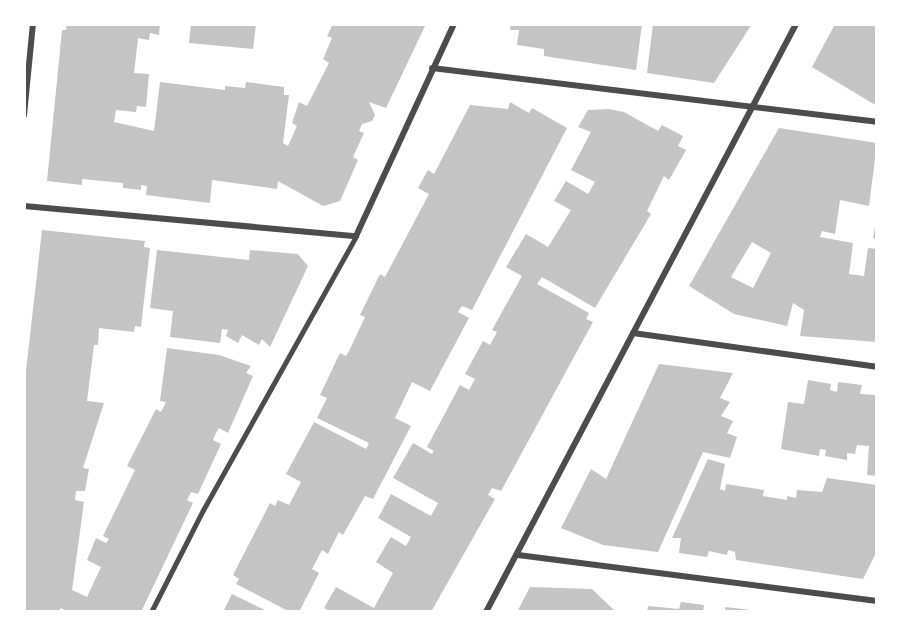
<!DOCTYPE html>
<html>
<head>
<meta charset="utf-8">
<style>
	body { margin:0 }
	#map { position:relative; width:901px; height:636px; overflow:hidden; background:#fff; font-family:"Open Sans",sans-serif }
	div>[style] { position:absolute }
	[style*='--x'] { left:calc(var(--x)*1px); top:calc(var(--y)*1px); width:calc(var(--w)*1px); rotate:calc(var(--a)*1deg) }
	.building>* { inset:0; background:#c4c4c4 }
	.pedestrian>* { height:5px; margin:-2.5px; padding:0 2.5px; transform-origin:2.5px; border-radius:2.5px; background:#4c4c4c }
	.minor>* { height:6px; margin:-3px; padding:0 3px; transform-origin:3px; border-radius:3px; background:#4c4c4c }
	span { translate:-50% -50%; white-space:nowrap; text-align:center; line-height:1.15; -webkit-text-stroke:6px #fff; paint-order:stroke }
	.frame { position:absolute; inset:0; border:26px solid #fff; pointer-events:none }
</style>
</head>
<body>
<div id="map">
	<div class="building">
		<i style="clip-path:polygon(67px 24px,160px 24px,159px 35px,150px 33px,149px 40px,138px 38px,134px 73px,149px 74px,146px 107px,137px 106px,136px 112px,116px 110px,114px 122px,154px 131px,160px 82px,225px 90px,225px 86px,245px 88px,246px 82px,284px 87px,284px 95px,289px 95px,283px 143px,288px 146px,297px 126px,292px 123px,299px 102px,307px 106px,329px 63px,323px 59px,332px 38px,327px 36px,333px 24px,426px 24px,386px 108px,369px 102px,375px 115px,372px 121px,362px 124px,359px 131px,364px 133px,353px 157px,358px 160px,340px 201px,323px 206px,278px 181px,277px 189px,212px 180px,210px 203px,146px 195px,147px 186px,141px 185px,141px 190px,123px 188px,123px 183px,82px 179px,82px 185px,47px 181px,62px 30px,66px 30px)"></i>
		<i style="clip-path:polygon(191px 24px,256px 24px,253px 49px,189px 43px)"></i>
		<i style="clip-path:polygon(511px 24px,642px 24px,636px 70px,544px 56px,544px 49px,517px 45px,519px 30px,510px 30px)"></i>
		<i style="clip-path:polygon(653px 24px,752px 24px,714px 83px,647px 73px)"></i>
		<i style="clip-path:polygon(835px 24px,877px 24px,877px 106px,812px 67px)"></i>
		<i style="clip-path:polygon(510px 102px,529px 113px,532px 108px,567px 128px,472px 310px,462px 306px,458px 312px,469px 318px,430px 391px,412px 382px,395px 418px,411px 426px,373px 499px,365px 496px,343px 535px,339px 532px,328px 554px,322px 550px,312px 569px,319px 573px,299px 612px,290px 612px,236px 584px,239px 579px,233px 575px,270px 503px,275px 506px,278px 500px,289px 505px,301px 482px,286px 474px,314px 422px,366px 449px,369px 443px,317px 418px,327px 398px,320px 395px,340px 353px,346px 356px,349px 351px,365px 317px,360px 315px,380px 274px,385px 277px,429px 194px,418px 188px,428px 170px,434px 174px,470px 105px,508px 109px)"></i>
		<i style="clip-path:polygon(609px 109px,624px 112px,658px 131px,662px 125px,683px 136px,678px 146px,686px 150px,669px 180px,664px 176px,647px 211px,651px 214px,595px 308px,542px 277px,537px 284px,589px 313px,586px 319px,593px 322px,501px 491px,492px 488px,488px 495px,495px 499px,431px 612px,331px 612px,324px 608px,336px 587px,374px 608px,393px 573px,376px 562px,391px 537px,406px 546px,411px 537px,378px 518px,391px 494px,431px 516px,438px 503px,393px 478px,413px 443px,432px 454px,434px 451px,427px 447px,460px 385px,469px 390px,475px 379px,465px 374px,483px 341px,490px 345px,497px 332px,492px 330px,522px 276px,506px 267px,526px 234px,548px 247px,571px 210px,554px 201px,566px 181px,588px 194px,595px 182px,571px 170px,591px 132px,578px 127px,588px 110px)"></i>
		<i style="clip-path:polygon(evenodd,779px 128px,877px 143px,869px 206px,840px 200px,835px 234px,822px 231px,820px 237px,853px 243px,849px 274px,864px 276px,868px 248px,877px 249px,877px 342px,800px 336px,804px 310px,793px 303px,787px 326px,734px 314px,689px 286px,779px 128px,752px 242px,771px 253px,753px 288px,731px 277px,752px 242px)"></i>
		<i style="clip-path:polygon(876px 221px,877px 221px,877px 239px,873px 238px)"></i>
		<i style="clip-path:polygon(42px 230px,145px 241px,144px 247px,150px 248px,141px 327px,135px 326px,134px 332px,99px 328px,98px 345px,94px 345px,87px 401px,104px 403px,83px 468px,89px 469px,85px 491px,76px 491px,75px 500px,84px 502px,72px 590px,87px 597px,101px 567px,87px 560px,96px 538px,106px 543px,109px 539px,103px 536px,135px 470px,127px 466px,156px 409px,161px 412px,166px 402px,160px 401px,167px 348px,219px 355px,251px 366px,246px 373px,253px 376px,228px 433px,219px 428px,215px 435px,213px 440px,221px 444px,198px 494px,191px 492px,187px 500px,193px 503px,141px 612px,71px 612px,60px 608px,60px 612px,24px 612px,24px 388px)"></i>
		<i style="clip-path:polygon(157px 250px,249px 260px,250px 250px,298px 254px,308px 266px,270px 347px,262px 339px,259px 345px,242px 335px,238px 343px,226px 336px,228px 330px,222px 329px,220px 343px,170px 337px,173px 311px,150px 308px)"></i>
		<i style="clip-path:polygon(659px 364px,733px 373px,720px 398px,730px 402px,721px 416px,733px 421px,727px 433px,737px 437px,730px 458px,703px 452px,658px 552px,603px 545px,561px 528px,591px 469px,606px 479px)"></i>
		<i style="clip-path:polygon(808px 380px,831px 384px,830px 390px,837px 392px,838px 382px,862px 385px,860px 394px,875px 395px,877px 390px,877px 476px,867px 475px,869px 446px,857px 445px,855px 454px,847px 453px,847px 460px,825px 456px,826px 450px,820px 449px,819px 456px,781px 449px,788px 402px,804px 404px)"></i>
		<i style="clip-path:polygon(708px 459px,725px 464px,720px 489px,725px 491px,726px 484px,764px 490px,763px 496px,787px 500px,787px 496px,796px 498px,797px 490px,822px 492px,827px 478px,877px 485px,877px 551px,863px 579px,736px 560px,735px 552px,728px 550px,727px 555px,709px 551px,707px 557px,679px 553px,681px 538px,672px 538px)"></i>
		<i style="clip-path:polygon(530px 587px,592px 589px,616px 612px,517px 612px)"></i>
		<i style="clip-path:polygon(232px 594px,269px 612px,223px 612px)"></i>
		<i style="clip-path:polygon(681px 602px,704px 605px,703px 612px,647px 612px,648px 606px,679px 609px)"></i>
		<i style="clip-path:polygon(725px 607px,751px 610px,751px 612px,725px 612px)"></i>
	</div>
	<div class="pedestrian">
		<i style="--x:151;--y:612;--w:114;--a:-63"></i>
		<i style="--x:203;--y:510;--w:314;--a:-60.8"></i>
	</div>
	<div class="minor">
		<i style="--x:432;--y:68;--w:448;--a:6.9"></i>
		<i style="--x:24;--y:115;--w:91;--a:-84.4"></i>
		<i style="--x:24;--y:206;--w:333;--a:5.2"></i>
		<i style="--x:356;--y:236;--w:234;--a:-65.2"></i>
		<i style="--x:633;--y:333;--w:246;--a:7.9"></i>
		<i style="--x:518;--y:555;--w:362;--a:7.3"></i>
		<i style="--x:486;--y:612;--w:665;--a:-62.2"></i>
	</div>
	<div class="frame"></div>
</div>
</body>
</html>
